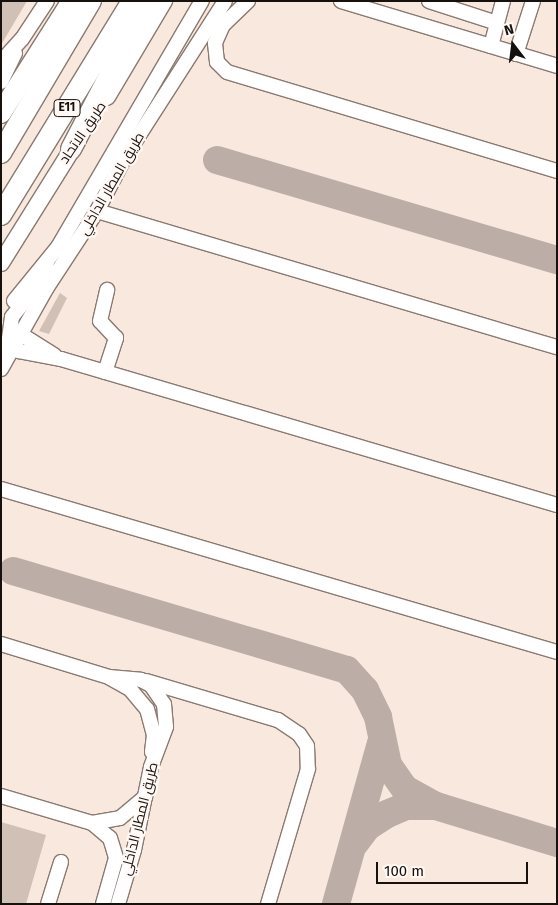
<!DOCTYPE html>
<html>
<head>
<meta charset="utf-8">
<style>
	body { margin:0 }
	#map { position:relative; width:558px; height:905px; overflow:hidden; background:#f9e8de; font-family:"Fira Sans",Cairo,sans-serif }
	div>[style] { position:absolute }
	[style*='--x'] { left:calc(var(--x)*1px); top:calc(var(--y)*1px); width:calc(var(--w)*1px); rotate:calc(var(--a)*1deg) }
	.taxiway>* { height:28px; margin:-14px; padding:0 14px; transform-origin:14px; border-radius:14px; background:#bcaea6 }
	.building>* { inset:0; background:#d0c0b6 }
	.roads { filter:drop-shadow(1px 0 #897a71) drop-shadow(-1px 0 #897a71) drop-shadow(0 1px #897a71) drop-shadow(0 -1px #897a71) }
	.minor>* { height:14px; margin:-7px; padding:0 7px; transform-origin:7px; border-radius:7px; background:#fff }
	.major>* { height:16px; margin:-8px; padding:0 8px; transform-origin:8px; border-radius:8px; background:#fff }
	.highway>* { height:20px; margin:-10px; padding:0 10px; transform-origin:10px; border-radius:10px; background:#fff }
	span { translate:-50% -50%; white-space:nowrap; text-align:center; line-height:1.15; -webkit-text-stroke:4.5px #fff8f4; paint-order:stroke }
	.shield-label span { padding:1px 4px; background:#fff8f4; border:1px solid; border-radius:4px; -webkit-text-stroke-width:0 }
	.shield-label { font-size:12px; color:#17110e; font-weight:700 }
	.street-label { font-size:14px; color:#17110e }
	.frame { position:absolute; inset:0; border:2px solid #17110e; pointer-events:none }
	.north { position:absolute; left:488px; top:20px; width:50px; height:50px; -webkit-text-stroke:4px #fff8f4; paint-order:stroke; rotate:345deg; font-size:14px; font-weight:700; line-height:20px; text-align:center; color:#17110e }
	.north::after { content:''; display:block; margin:auto; width:18px; height:22px; background:#17110e; clip-path:polygon(50% 0,100% 100%,50% 72%,0 100%) }
	.scale { position:absolute; left:376px; top:862px; width:152px; height:22px; box-sizing:border-box; border:2px solid #17110e; border-top:0; padding-left:6px; font-size:15px; line-height:18px; white-space:nowrap; color:#17110e; -webkit-text-stroke:4px #fff8f4; paint-order:stroke }
</style>
</head>
<body>
<div id="map">
	<div class="taxiway">
		<i style="--x:217;--y:160;--w:354;--a:16.4"></i>
		<i style="--x:13;--y:571;--w:348;--a:16.5"></i>
		<i style="--x:347;--y:670;--w:27;--a:48"></i>
		<i style="--x:365;--y:690;--w:30;--a:64"></i>
		<i style="--x:378;--y:717;--w:49;--a:78.2"></i>
		<i style="--x:388;--y:765;--w:29;--a:55"></i>
		<i style="--x:405;--y:789;--w:35;--a:29"></i>
		<i style="--x:436;--y:806;--w:127;--a:17"></i>
		<i style="--x:355;--y:843;--w:20;--a:-53"></i>
		<i style="--x:367;--y:827;--w:24;--a:-33"></i>
		<i style="--x:387;--y:814;--w:21;--a:-23"></i>
		<i style="--x:406;--y:806;--w:30;--a:0"></i>
		<i style="--x:336;--y:904;--w:167;--a:-74.4"></i>
	</div>
	<div class="building">
		<i style="clip-path:polygon(1px 1px,27px 1px,1px 45px)"></i>
		<i style="clip-path:polygon(60px 293px,67px 298px,49px 334px,39px 331px)"></i>
		<i style="clip-path:polygon(1px 822px,46px 835px,26px 904px,1px 904px)"></i>
	</div>
	<div class="roads">
		<div class="minor">
			<i style="--x:248;--y:1;--w:35;--a:136"></i>
			<i style="--x:223;--y:25;--w:20;--a:114"></i>
			<i style="--x:215;--y:43;--w:19;--a:84"></i>
			<i style="--x:217;--y:62;--w:14;--a:45"></i>
			<i style="--x:227;--y:72;--w:345;--a:16.7"></i>
			<i style="--x:341;--y:1;--w:226;--a:16.7"></i>
			<i style="--x:429;--y:1;--w:71;--a:17.9"></i>
			<i style="--x:491;--y:46;--w:47;--a:-75.1"></i>
			<i style="--x:516;--y:54;--w:56;--a:-72.2"></i>
			<i style="--x:1;--y:62;--w:31;--a:-48"></i>
			<i style="--x:22;--y:39;--w:45;--a:-56.7"></i>
			<i style="--x:1;--y:82;--w:32;--a:-64"></i>
			<i style="--x:97;--y:211;--w:480;--a:16.5"></i>
			<i style="--x:47;--y:262;--w:18;--a:106"></i>
			<i style="--x:42;--y:279;--w:48;--a:128.3"></i>
			<i style="--x:12;--y:317;--w:22;--a:98"></i>
			<i style="--x:9;--y:339;--w:16;--a:50"></i>
			<i style="--x:19;--y:351;--w:43;--a:10.8"></i>
			<i style="--x:61;--y:359;--w:517;--a:16.4"></i>
			<i style="--x:14;--y:301;--w:70;--a:-50.8"></i>
			<i style="--x:58;--y:247;--w:285;--a:-59.7"></i>
			<i style="--x:1;--y:346;--w:24;--a:-28"></i>
			<i style="--x:22;--y:335;--w:38;--a:32"></i>
			<i style="--x:1;--y:369;--w:92;--a:-60.6"></i>
			<i style="--x:46;--y:289;--w:93;--a:-56.8"></i>
			<i style="--x:97;--y:211;--w:61;--a:-62.6"></i>
			<i style="--x:125;--y:157;--w:185;--a:-57.3"></i>
			<i style="--x:105;--y:372;--w:36;--a:-72"></i>
			<i style="--x:116;--y:338;--w:23;--a:-133"></i>
			<i style="--x:100;--y:321;--w:32;--a:-77"></i>
			<i style="--x:1;--y:489;--w:579;--a:16.34"></i>
			<i style="--x:1;--y:644;--w:113;--a:17"></i>
			<i style="--x:109;--y:677;--w:32;--a:5"></i>
			<i style="--x:141;--y:680;--w:11;--a:27"></i>
			<i style="--x:151;--y:685;--w:23;--a:56"></i>
			<i style="--x:164;--y:704;--w:23;--a:85"></i>
			<i style="--x:166;--y:727;--w:43;--a:110.6"></i>
			<i style="--x:151;--y:767;--w:85;--a:101.6"></i>
			<i style="--x:134;--y:850;--w:56;--a:106.5"></i>
			<i style="--x:110;--y:678;--w:23;--a:29"></i>
			<i style="--x:130;--y:689;--w:26;--a:50"></i>
			<i style="--x:147;--y:709;--w:27;--a:75"></i>
			<i style="--x:154;--y:735;--w:17;--a:97"></i>
			<i style="--x:146;--y:681;--w:138;--a:16.5"></i>
			<i style="--x:278;--y:720;--w:25;--a:34"></i>
			<i style="--x:299;--y:734;--w:14;--a:56"></i>
			<i style="--x:307;--y:746;--w:23;--a:88"></i>
			<i style="--x:308;--y:769;--w:141;--a:106.5"></i>
			<i style="--x:1;--y:796;--w:95;--a:16.5"></i>
			<i style="--x:92;--y:823;--w:23;--a:40"></i>
			<i style="--x:110;--y:838;--w:21;--a:73"></i>
			<i style="--x:116;--y:858;--w:48;--a:105.8"></i>
			<i style="--x:92;--y:823;--w:28;--a:-10"></i>
			<i style="--x:120;--y:818;--w:33;--a:-40"></i>
			<i style="--x:48;--y:904;--w:44;--a:-72.8"></i>
		</div>
		<div class="major">
			<i style="--x:107;--y:97;--w:112;--a:-59.3"></i>
			<i style="--x:1;--y:263;--w:145;--a:-58"></i>
		</div>
		<div class="highway">
			<i style="--x:1;--y:113;--w:133;--a:-57.6"></i>
			<i style="--x:71;--y:149;--w:167;--a:-62.5"></i>
			<i style="--x:1;--y:153;--w:177;--a:-59.4"></i>
			<i style="--x:1;--y:215;--w:251;--a:-58.5"></i>
		</div>
	</div>
	<div class="shield-label">
		<span style="left:67px;top:108px">E11</span>
	</div>
	<div class="street-label">
		<span style="left:83px;top:133px;rotate:-56deg">طريق الاتحاد</span>
		<span style="left:112px;top:184px;rotate:-60deg">طريق المطار الداخلي</span>
		<span style="left:140px;top:819px;rotate:-76deg">طريق المطار الداخلي</span>
	</div>
	<div class="frame"></div>
	<div class="north">N</div>
	<div class="scale">100 m</div>
</div>
</body>
</html>
